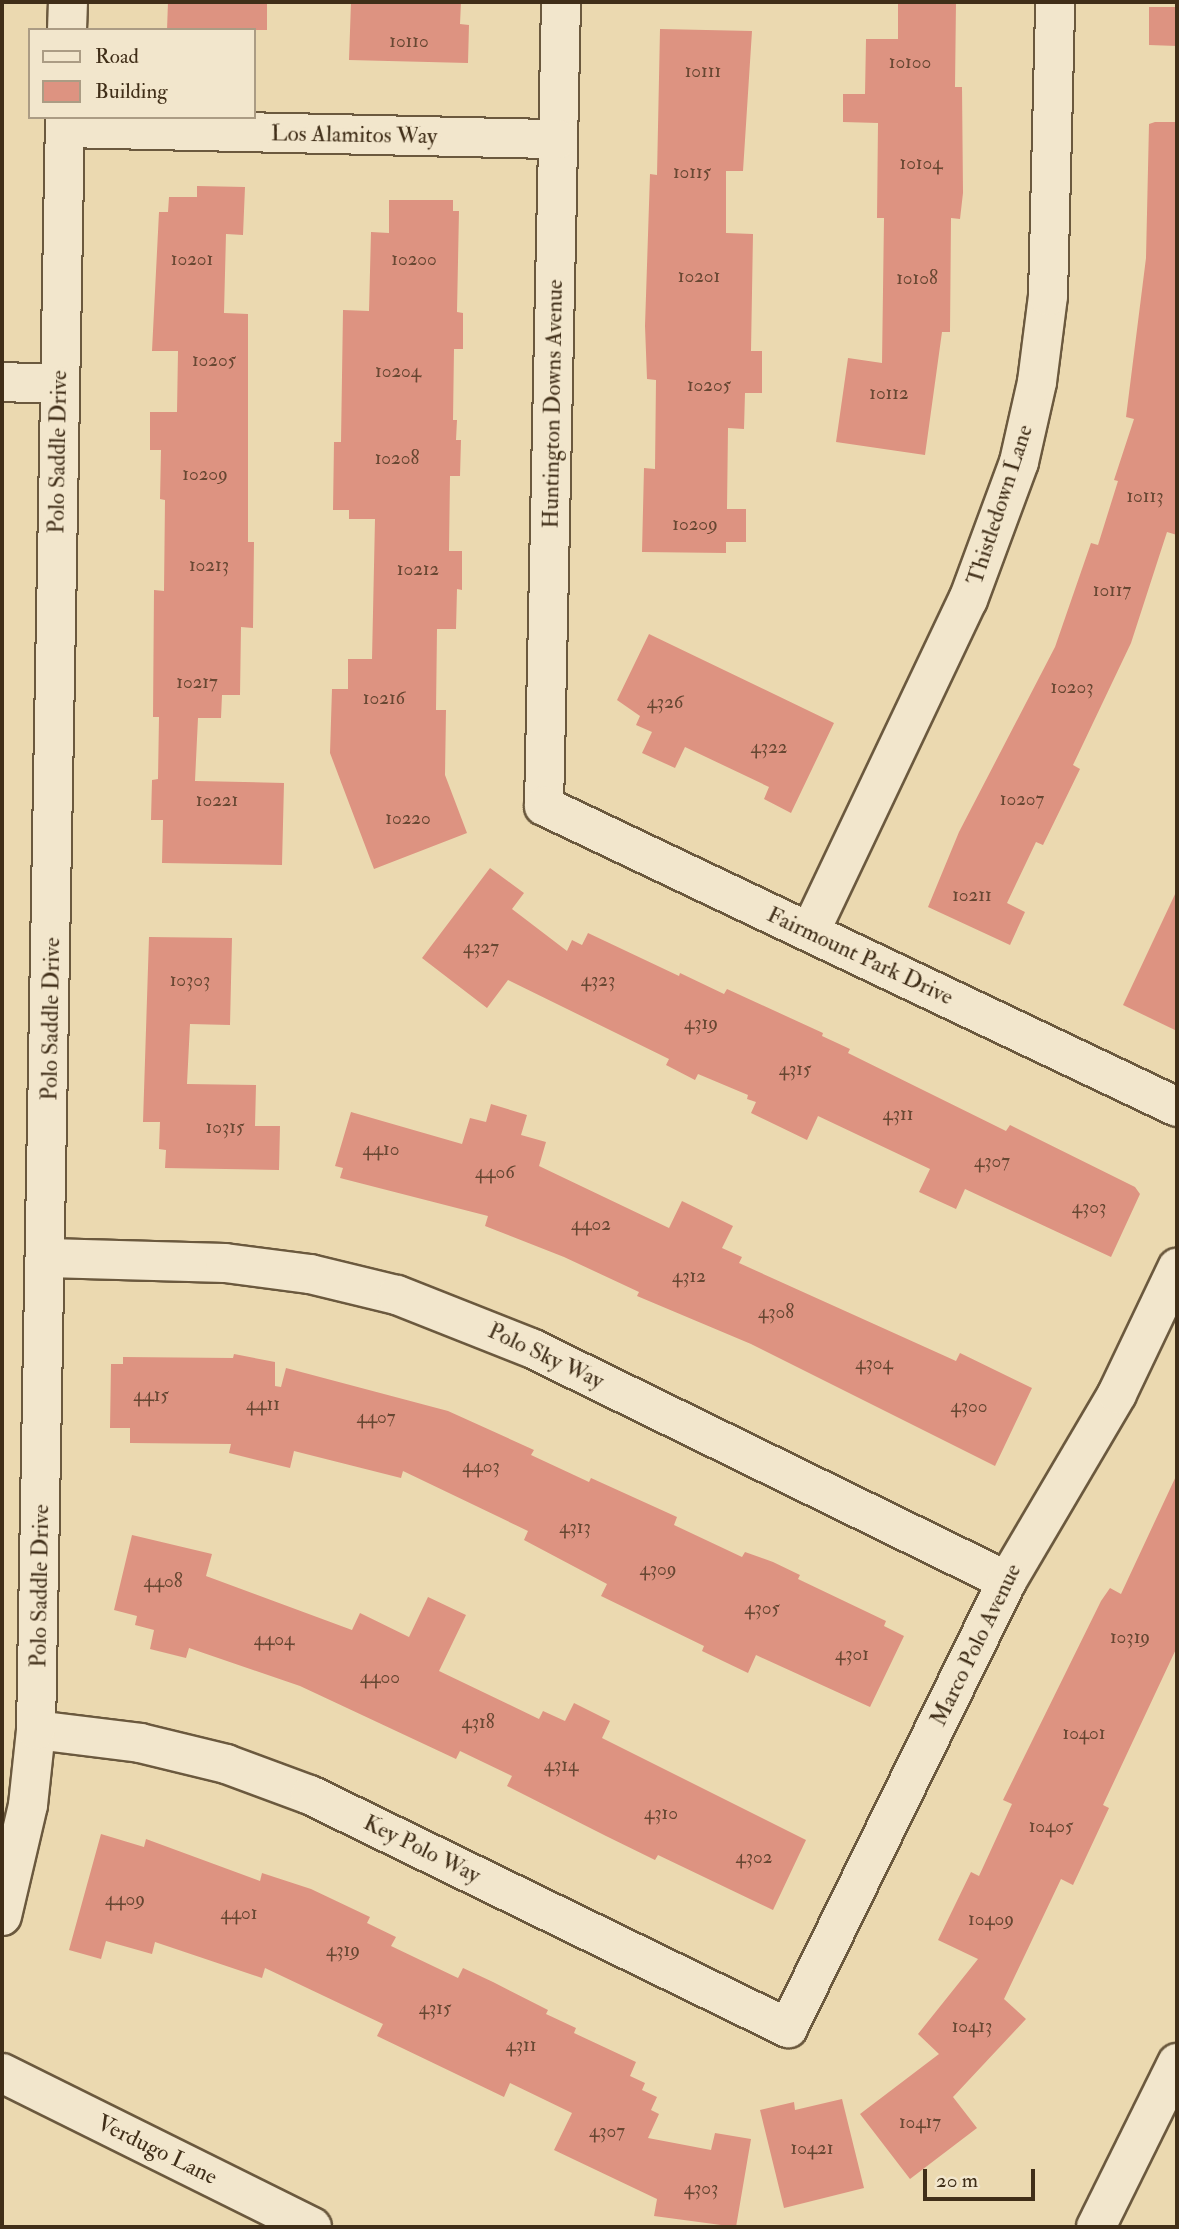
<!DOCTYPE html>
<html>
<head>
<meta charset="utf-8">
<style>
	body { margin:0 }
	#map { position:relative; width:1179px; height:2229px; overflow:hidden; background:#ebd9b0; font-family:"IM FELL Double Pica",serif }
	div>[style] { position:absolute }
	[style*='--x'] { left:calc(var(--x)*1px); top:calc(var(--y)*1px); width:calc(var(--w)*1px); rotate:calc(var(--a)*1deg) }
	.building>* { inset:0; background:#dd9381 }
	.roads { filter:drop-shadow(2px 0 #6b593e) drop-shadow(-2px 0 #6b593e) drop-shadow(0 2px #6b593e) drop-shadow(0 -2px #6b593e) }
	.street>* { height:38px; margin:-19px; padding:0 19px; transform-origin:19px; border-radius:19px; background:#f2e6cc }
	.secondary>* { height:38px; margin:-19px; padding:0 19px; transform-origin:19px; border-radius:19px; background:#f2e6cc }
	span { translate:-50% -50%; white-space:nowrap; text-align:center; line-height:1.15; -webkit-text-stroke:6px #f2e6cc; paint-order:stroke }
	.number-label { font-size:19px; color:#674732 }
	.number-label span { -webkit-text-stroke-width:0 }
	.street-label { font-size:23px; color:#402e18 }
	.frame { position:absolute; inset:0; border:4px solid #402e18; pointer-events:none }
	.legend { position:absolute; left:28px; top:28px; width:228px; height:91px; box-sizing:border-box; background:#f2e6cc; border:2px solid #ab9c84; margin:0; padding:9px 12px; list-style:none; font-size:21px; color:#402e18 }
	.legend li { display:flex; align-items:center; gap:14px; height:35px }
	.legend b { width:35px; border:2px solid #ab9c84 }
	.scale { position:absolute; left:923px; top:2169px; width:112px; height:32px; box-sizing:border-box; border:4px solid #402e18; border-top:0; padding-left:9px; font-size:21px; line-height:24px; white-space:nowrap; color:#402e18; -webkit-text-stroke:5px #f2e6cc; paint-order:stroke }
</style>
</head>
<body>
<div id="map">
	<div class="building">
		<i style="clip-path:polygon(168px 2px,267px 2px,267px 30px,167px 30px)"></i>
		<i style="clip-path:polygon(351px 2px,461px 2px,460px 24px,469px 25px,468px 63px,349px 60px)"></i>
		<i style="clip-path:polygon(898px 2px,956px 2px,955px 87px,962px 87px,963px 193px,960px 219px,951px 218px,950px 332px,942px 332px,925px 455px,836px 442px,848px 358px,882px 363px,884px 218px,877px 218px,878px 123px,843px 122px,843px 94px,865px 94px,866px 39px,898px 39px)"></i>
		<i style="clip-path:polygon(1149px 7px,1177px 7px,1177px 46px,1149px 45px)"></i>
		<i style="clip-path:polygon(660px 29px,752px 31px,743px 171px,726px 171px,726px 233px,753px 234px,751px 351px,762px 351px,762px 393px,745px 393px,744px 429px,728px 428px,727px 509px,746px 509px,746px 542px,726px 542px,726px 553px,642px 552px,644px 468px,655px 469px,656px 380px,647px 379px,645px 326px,650px 174px,657px 175px)"></i>
		<i style="clip-path:polygon(1155px 122px,1177px 122px,1177px 535px,1167px 532px,1131px 643px,1073px 765px,1080px 769px,1043px 845px,1036px 842px,1007px 903px,1025px 912px,1010px 945px,928px 907px,959px 832px,1055px 647px,1091px 543px,1098px 545px,1118px 481px,1114px 480px,1134px 419px,1126px 417px,1146px 258px,1149px 124px)"></i>
		<i style="clip-path:polygon(197px 186px,245px 187px,243px 235px,226px 234px,224px 313px,248px 314px,248px 542px,254px 542px,253px 628px,241px 627px,240px 695px,222px 695px,221px 718px,198px 718px,195px 781px,284px 783px,282px 865px,162px 863px,163px 820px,151px 820px,152px 780px,158px 779px,159px 717px,153px 717px,154px 590px,164px 591px,165px 500px,160px 499px,161px 450px,150px 450px,150px 412px,177px 412px,178px 351px,152px 351px,159px 212px,168px 212px,169px 197px,197px 197px)"></i>
		<i style="clip-path:polygon(389px 200px,453px 200px,453px 211px,459px 211px,457px 312px,463px 313px,463px 349px,454px 349px,453px 420px,457px 420px,456px 440px,461px 440px,460px 476px,450px 476px,449px 551px,462px 551px,462px 590px,457px 589px,456px 629px,437px 629px,436px 710px,446px 710px,445px 775px,467px 833px,374px 869px,330px 753px,332px 689px,348px 689px,348px 659px,372px 659px,375px 519px,349px 519px,349px 510px,333px 510px,334px 442px,341px 442px,343px 310px,369px 311px,371px 232px,389px 233px)"></i>
		<i style="clip-path:polygon(649px 634px,834px 723px,791px 813px,764px 799px,769px 787px,685px 747px,675px 768px,642px 753px,652px 732px,636px 725px,640px 716px,617px 700px)"></i>
		<i style="clip-path:polygon(490px 868px,524px 893px,512px 909px,567px 951px,572px 940px,582px 945px,588px 933px,679px 976px,680px 973px,724px 994px,727px 989px,823px 1033px,822px 1036px,850px 1049px,848px 1053px,1006px 1131px,1010px 1125px,1135px 1187px,1140px 1194px,1111px 1257px,965px 1189px,956px 1209px,919px 1192px,930px 1169px,818px 1116px,807px 1140px,751px 1113px,756px 1102px,747px 1099px,748px 1095px,698px 1074px,695px 1080px,666px 1065px,669px 1059px,508px 980px,487px 1008px,422px 958px)"></i>
		<i style="clip-path:polygon(1177px 890px,1177px 1031px,1123px 1005px)"></i>
		<i style="clip-path:polygon(149px 937px,232px 938px,230px 1025px,190px 1024px,187px 1084px,256px 1085px,255px 1126px,280px 1126px,279px 1170px,165px 1168px,166px 1150px,159px 1149px,160px 1122px,143px 1122px)"></i>
		<i style="clip-path:polygon(491px 1104px,527px 1115px,521px 1135px,546px 1142px,539px 1166px,669px 1228px,682px 1201px,733px 1226px,722px 1248px,742px 1257px,739px 1263px,956px 1361px,960px 1353px,1032px 1388px,995px 1466px,751px 1344px,637px 1296px,639px 1292px,564px 1257px,485px 1226px,488px 1216px,340px 1178px,343px 1168px,335px 1166px,351px 1112px,462px 1144px,470px 1118px,486px 1122px)"></i>
		<i style="clip-path:polygon(234px 1354px,275px 1362px,275px 1386px,281px 1387px,286px 1368px,448px 1411px,534px 1450px,531px 1455px,589px 1482px,591px 1478px,677px 1517px,674px 1525px,742px 1557px,745px 1552px,773px 1562px,800px 1575px,798px 1579px,886px 1621px,884px 1626px,904px 1636px,870px 1707px,756px 1655px,748px 1673px,702px 1651px,704px 1646px,601px 1596px,607px 1584px,524px 1540px,528px 1531px,403px 1471px,401px 1478px,294px 1451px,290px 1468px,229px 1453px,231px 1444px,130px 1443px,130px 1428px,110px 1428px,111px 1364px,123px 1364px,123px 1357px,233px 1358px)"></i>
		<i style="clip-path:polygon(1177px 1474px,1177px 1647px,1103px 1805px,1109px 1808px,1073px 1885px,1061px 1879px,1004px 1999px,1026px 2019px,953px 2097px,977px 2128px,910px 2179px,860px 2114px,939px 2054px,918px 2034px,978px 1959px,938px 1940px,971px 1872px,979px 1876px,1012px 1804px,1003px 1800px,1101px 1601px,1110px 1588px,1121px 1594px)"></i>
		<i style="clip-path:polygon(132px 1535px,212px 1554px,206px 1576px,352px 1630px,360px 1613px,409px 1637px,428px 1597px,466px 1615px,439px 1671px,539px 1719px,543px 1711px,565px 1721px,574px 1703px,610px 1721px,602px 1738px,806px 1840px,773px 1910px,658px 1855px,655px 1860px,606px 1836px,507px 1786px,512px 1776px,460px 1751px,456px 1759px,300px 1686px,189px 1648px,186px 1658px,150px 1649px,154px 1630px,135px 1625px,137px 1616px,114px 1610px)"></i>
		<i style="clip-path:polygon(101px 1834px,144px 1847px,146px 1839px,260px 1881px,262px 1873px,311px 1889px,370px 1917px,367px 1923px,396px 1937px,391px 1946px,458px 1978px,463px 1968px,493px 1982px,548px 2010px,546px 2014px,576px 2028px,574px 2033px,636px 2062px,630px 2076px,645px 2083px,642px 2090px,657px 2097px,651px 2110px,659px 2114px,648px 2138px,711px 2150px,715px 2133px,751px 2139px,736px 2227px,654px 2216px,657px 2199px,554px 2150px,572px 2113px,510px 2083px,504px 2097px,377px 2036px,383px 2024px,265px 1968px,262px 1978px,155px 1942px,152px 1954px,106px 1941px,101px 1959px,69px 1950px)"></i>
		<i style="clip-path:polygon(842px 2099px,864px 2188px,784px 2208px,760px 2110px,794px 2102px,795px 2110px)"></i>
	</div>
	<div class="roads">
		<div class="street">
			<i style="--x:561;--y:2;--w:804;--a:91.21"></i>
			<i style="--x:544;--y:806;--w:701;--a:25.43"></i>
			<i style="--x:67;--y:30;--w:28;--a:-88"></i>
			<i style="--x:65;--y:128;--w:493;--a:1.3"></i>
			<i style="--x:2;--y:382;--w:57;--a:2"></i>
			<i style="--x:810;--y:932;--w:368;--a:-64.6"></i>
			<i style="--x:968;--y:600;--w:147;--a:-69.7"></i>
			<i style="--x:1019;--y:462;--w:82;--a:-77.3"></i>
			<i style="--x:1037;--y:382;--w:87;--a:-82.7"></i>
			<i style="--x:1048;--y:296;--w:294;--a:-88.6"></i>
			<i style="--x:48;--y:1258;--w:177;--a:1.6"></i>
			<i style="--x:225;--y:1263;--w:86;--a:7.4"></i>
			<i style="--x:310;--y:1274;--w:89;--a:13.6"></i>
			<i style="--x:397;--y:1295;--w:144;--a:21.6"></i>
			<i style="--x:531;--y:1348;--w:530;--a:26.08"></i>
			<i style="--x:36;--y:1730;--w:105;--a:7.1"></i>
			<i style="--x:140;--y:1743;--w:89;--a:13.7"></i>
			<i style="--x:226;--y:1764;--w:90;--a:20.3"></i>
			<i style="--x:310;--y:1795;--w:532;--a:25.99"></i>
			<i style="--x:788;--y:2028;--w:498;--a:-63.9"></i>
			<i style="--x:1007;--y:1581;--w:217;--a:-59.5"></i>
			<i style="--x:1117;--y:1394;--w:140;--a:-64.5"></i>
			<i style="--x:2;--y:1916;--w:114;--a:-76.8"></i>
			<i style="--x:28;--y:1805;--w:75;--a:-83.9"></i>
			<i style="--x:36;--y:1730;--w:1613;--a:-88.97"></i>
		</div>
		<div class="secondary">
			<i style="--x:2;--y:2073;--w:346;--a:26.4"></i>
			<i style="--x:1096;--y:2227;--w:183;--a:-63.7"></i>
		</div>
	</div>
	<div class="number-label">
		<span style="left:409px;top:42px">10110</span>
		<span style="left:910px;top:63px">10100</span>
		<span style="left:703px;top:72px">10111</span>
		<span style="left:921px;top:164px">10104</span>
		<span style="left:692px;top:173px">10115</span>
		<span style="left:192px;top:260px">10201</span>
		<span style="left:414px;top:260px">10200</span>
		<span style="left:699px;top:277px">10201</span>
		<span style="left:917px;top:279px">10108</span>
		<span style="left:214px;top:361px">10205</span>
		<span style="left:398px;top:372px">10204</span>
		<span style="left:709px;top:386px">10205</span>
		<span style="left:889px;top:394px">10112</span>
		<span style="left:397px;top:459px">10208</span>
		<span style="left:205px;top:475px">10209</span>
		<span style="left:1145px;top:497px">10113</span>
		<span style="left:695px;top:525px">10209</span>
		<span style="left:209px;top:566px">10213</span>
		<span style="left:418px;top:570px">10212</span>
		<span style="left:1112px;top:591px">10117</span>
		<span style="left:197px;top:683px">10217</span>
		<span style="left:1072px;top:688px">10203</span>
		<span style="left:384px;top:699px">10216</span>
		<span style="left:665px;top:703px">4326</span>
		<span style="left:769px;top:748px">4322</span>
		<span style="left:1022px;top:800px">10207</span>
		<span style="left:217px;top:801px">10221</span>
		<span style="left:408px;top:819px">10220</span>
		<span style="left:972px;top:896px">10211</span>
		<span style="left:481px;top:948px">4327</span>
		<span style="left:190px;top:981px">10303</span>
		<span style="left:598px;top:981px">4323</span>
		<span style="left:701px;top:1024px">4319</span>
		<span style="left:795px;top:1070px">4315</span>
		<span style="left:898px;top:1115px">4311</span>
		<span style="left:225px;top:1128px">10315</span>
		<span style="left:381px;top:1150px">4410</span>
		<span style="left:992px;top:1162px">4307</span>
		<span style="left:495px;top:1173px">4406</span>
		<span style="left:1089px;top:1208px">4303</span>
		<span style="left:591px;top:1225px">4402</span>
		<span style="left:689px;top:1277px">4312</span>
		<span style="left:776px;top:1313px">4308</span>
		<span style="left:874px;top:1364px">4304</span>
		<span style="left:151px;top:1396px">4415</span>
		<span style="left:263px;top:1405px">4411</span>
		<span style="left:969px;top:1407px">4300</span>
		<span style="left:376px;top:1418px">4407</span>
		<span style="left:481px;top:1467px">4403</span>
		<span style="left:575px;top:1528px">4313</span>
		<span style="left:658px;top:1570px">4309</span>
		<span style="left:163px;top:1582px">4408</span>
		<span style="left:762px;top:1609px">4305</span>
		<span style="left:1130px;top:1638px">10319</span>
		<span style="left:274px;top:1640px">4404</span>
		<span style="left:852px;top:1655px">4301</span>
		<span style="left:380px;top:1678px">4400</span>
		<span style="left:478px;top:1723px">4318</span>
		<span style="left:1084px;top:1734px">10401</span>
		<span style="left:561px;top:1766px">4314</span>
		<span style="left:661px;top:1814px">4310</span>
		<span style="left:1051px;top:1827px">10405</span>
		<span style="left:754px;top:1858px">4302</span>
		<span style="left:125px;top:1900px">4409</span>
		<span style="left:239px;top:1914px">4401</span>
		<span style="left:991px;top:1920px">10409</span>
		<span style="left:343px;top:1951px">4319</span>
		<span style="left:435px;top:2009px">4315</span>
		<span style="left:972px;top:2027px">10413</span>
		<span style="left:521px;top:2046px">4311</span>
		<span style="left:920px;top:2123px">10417</span>
		<span style="left:607px;top:2132px">4307</span>
		<span style="left:812px;top:2149px">10421</span>
		<span style="left:701px;top:2189px">4303</span>
	</div>
	<div class="street-label">
		<span style="left:354px;top:135px;rotate:1deg">Los Alamitos Way</span>
		<span style="left:553px;top:404px;rotate:-89deg">Huntington Downs Avenue</span>
		<span style="left:58px;top:452px;rotate:-89deg">Polo Saddle Drive</span>
		<span style="left:1000px;top:505px;rotate:-72deg">Thistledown Lane</span>
		<span style="left:860px;top:956px;rotate:25deg">Fairmount Park Drive</span>
		<span style="left:51px;top:1019px;rotate:-89deg">Polo Saddle Drive</span>
		<span style="left:546px;top:1356px;rotate:25deg">Polo Sky Way</span>
		<span style="left:40px;top:1586px;rotate:-89deg">Polo Saddle Drive</span>
		<span style="left:976px;top:1645px;rotate:-64deg">Marco Polo Avenue</span>
		<span style="left:422px;top:1849px;rotate:26deg">Key Polo Way</span>
		<span style="left:157px;top:2150px;rotate:26deg">Verdugo Lane</span>
	</div>
	<div class="frame"></div>
	<ul class="legend">
	<li><b style="height:9px;background:#f2e6cc"></b>Road</li>
	<li><b style="height:19px;background:#dd9381"></b>Building</li>
	</ul>
	<div class="scale">20 m</div>
</div>
</body>
</html>
